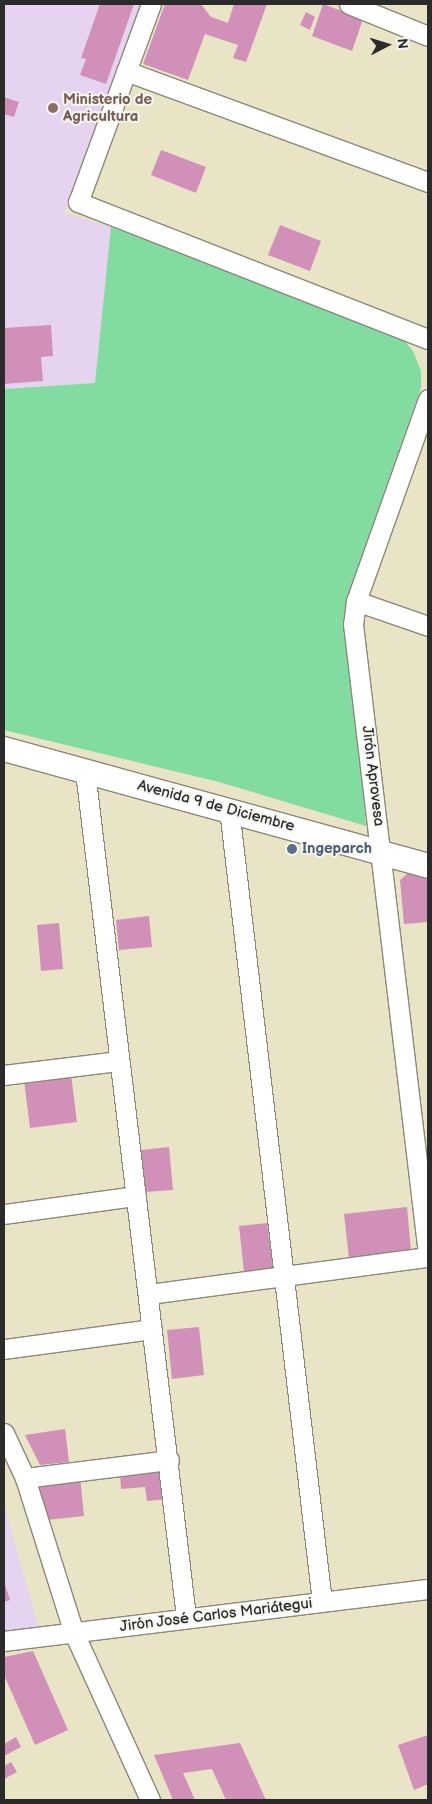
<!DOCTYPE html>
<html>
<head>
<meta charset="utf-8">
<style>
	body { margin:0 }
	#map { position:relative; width:432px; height:1804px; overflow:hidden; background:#e9e4c6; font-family:"Balsamiq Sans",sans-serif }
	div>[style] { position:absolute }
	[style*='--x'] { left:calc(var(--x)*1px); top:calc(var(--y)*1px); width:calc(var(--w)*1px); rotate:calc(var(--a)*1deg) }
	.built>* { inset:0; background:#e6d3f0 }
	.green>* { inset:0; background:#82dca2 }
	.building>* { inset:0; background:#d090b8 }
	.roads { filter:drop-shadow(1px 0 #8a8878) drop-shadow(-1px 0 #8a8878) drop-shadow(0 1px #8a8878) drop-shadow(0 -1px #8a8878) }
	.minor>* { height:19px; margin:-9.5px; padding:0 9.5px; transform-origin:9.5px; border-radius:9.5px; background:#fff }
	.tertiary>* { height:24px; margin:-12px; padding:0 12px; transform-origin:12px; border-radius:12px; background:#fff }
	.dots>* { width:14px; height:14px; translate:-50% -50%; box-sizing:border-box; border:2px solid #f6f6f2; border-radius:50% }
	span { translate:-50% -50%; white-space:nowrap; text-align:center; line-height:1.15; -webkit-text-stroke:4px #f6f6f2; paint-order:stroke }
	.education-label { font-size:15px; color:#785e54; font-weight:700 }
	.left { translate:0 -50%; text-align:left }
	.street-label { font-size:15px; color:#2b2b2b }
	.service-label { font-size:15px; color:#4e5e75; font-weight:700 }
	.frame { position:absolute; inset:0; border:5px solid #2b2b2b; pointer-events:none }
	.north { position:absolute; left:362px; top:20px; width:50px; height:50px; -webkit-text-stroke:4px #f6f6f2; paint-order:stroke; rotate:85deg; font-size:14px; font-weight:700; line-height:20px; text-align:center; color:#2b2b2b }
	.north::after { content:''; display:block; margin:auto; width:18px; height:22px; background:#2b2b2b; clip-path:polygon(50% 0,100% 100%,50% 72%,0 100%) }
</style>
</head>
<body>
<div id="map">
	<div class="built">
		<i style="clip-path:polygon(4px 4px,141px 4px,64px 213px,111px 227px,95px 383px,4px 389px)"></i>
		<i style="clip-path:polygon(4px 1504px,39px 1630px,4px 1634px)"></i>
	</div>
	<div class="green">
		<i style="clip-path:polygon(111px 227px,399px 334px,413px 351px,421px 371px,421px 388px,347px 598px,366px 826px,219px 782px,4px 730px,4px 389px,95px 383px)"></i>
	</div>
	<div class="building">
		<i style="clip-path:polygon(100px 4px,134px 4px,106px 84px,80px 75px,86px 59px,81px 58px)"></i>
		<i style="clip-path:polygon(165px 4px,201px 4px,211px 17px,228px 23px,234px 4px,267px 4px,246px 62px,233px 58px,238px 45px,205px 34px,188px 80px,143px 64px)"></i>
		<i style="clip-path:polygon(323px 4px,363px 19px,352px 51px,312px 36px)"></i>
		<i style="clip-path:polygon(306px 12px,315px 17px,310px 30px,300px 25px)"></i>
		<i style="clip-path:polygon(4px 97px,19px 102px,14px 117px,4px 114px)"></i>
		<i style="clip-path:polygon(161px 150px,206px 167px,196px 193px,151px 175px)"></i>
		<i style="clip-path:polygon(280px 225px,321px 241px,310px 271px,268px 255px)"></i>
		<i style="clip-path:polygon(51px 325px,53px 356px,41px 357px,43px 381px,4px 384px,4px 328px)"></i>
		<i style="clip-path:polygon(408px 873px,428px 879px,428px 922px,404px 924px,400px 880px)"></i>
		<i style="clip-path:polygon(149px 916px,152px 947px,119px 950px,116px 920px)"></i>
		<i style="clip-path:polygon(59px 923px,63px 969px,41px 971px,37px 925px)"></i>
		<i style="clip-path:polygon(71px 1074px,77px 1122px,30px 1128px,24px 1080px)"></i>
		<i style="clip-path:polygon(169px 1147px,173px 1190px,145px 1192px,141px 1150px)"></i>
		<i style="clip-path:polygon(407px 1207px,411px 1251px,349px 1258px,344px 1214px)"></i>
		<i style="clip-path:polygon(267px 1223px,273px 1269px,244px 1272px,239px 1226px)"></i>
		<i style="clip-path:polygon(199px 1327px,204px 1375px,172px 1379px,167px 1330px)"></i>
		<i style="clip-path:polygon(65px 1429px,69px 1462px,40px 1465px,25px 1435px)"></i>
		<i style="clip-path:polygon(165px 1469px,168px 1499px,147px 1501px,145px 1487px,121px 1489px,120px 1473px)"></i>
		<i style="clip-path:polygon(80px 1476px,84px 1516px,47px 1520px,38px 1481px)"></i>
		<i style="clip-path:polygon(4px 1581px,10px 1600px,4px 1602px)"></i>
		<i style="clip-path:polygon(33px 1651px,68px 1730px,35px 1745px,4px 1675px,4px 1657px)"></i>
		<i style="clip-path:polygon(428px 1735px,428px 1784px,414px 1790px,398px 1745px)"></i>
		<i style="clip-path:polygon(16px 1737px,21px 1747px,4px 1756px,4px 1744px)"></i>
		<i style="clip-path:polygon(240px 1743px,266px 1800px,226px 1800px,212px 1769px,183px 1773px,195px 1800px,173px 1800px,154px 1755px)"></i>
		<i style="clip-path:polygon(11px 1762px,17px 1772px,4px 1779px,4px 1766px)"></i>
	</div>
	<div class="roads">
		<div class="minor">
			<i style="--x:151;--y:4;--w:211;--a:110.2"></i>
			<i style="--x:78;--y:202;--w:376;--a:21.4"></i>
			<i style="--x:349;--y:4;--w:85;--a:22.1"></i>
			<i style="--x:126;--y:71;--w:322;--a:20.2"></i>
			<i style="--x:428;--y:399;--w:214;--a:109.6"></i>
			<i style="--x:356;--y:601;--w:23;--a:97"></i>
			<i style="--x:353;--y:624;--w:634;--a:83.21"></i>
			<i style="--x:356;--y:601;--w:76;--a:19.1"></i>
			<i style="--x:85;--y:771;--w:852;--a:83.19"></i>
			<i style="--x:229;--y:809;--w:798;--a:83.31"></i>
			<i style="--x:4;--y:1075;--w:115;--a:-7"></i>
			<i style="--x:4;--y:1214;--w:133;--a:-7.8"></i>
			<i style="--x:149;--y:1294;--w:281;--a:-7.6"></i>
			<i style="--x:4;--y:1349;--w:149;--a:-7.7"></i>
			<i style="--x:4;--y:1433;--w:50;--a:65"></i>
			<i style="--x:25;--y:1478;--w:163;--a:72.5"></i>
			<i style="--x:74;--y:1633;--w:183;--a:65.5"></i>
			<i style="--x:25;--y:1478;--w:145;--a:-7.1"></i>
			<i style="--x:4;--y:1641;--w:427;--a:-7"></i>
		</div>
		<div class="tertiary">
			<i style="--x:4;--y:749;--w:440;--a:15.4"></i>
		</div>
	</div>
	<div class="dots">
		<i style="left:53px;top:108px;background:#8d6e63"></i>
		<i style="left:292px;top:849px;background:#5c6f8a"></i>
	</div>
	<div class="education-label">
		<span class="left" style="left:63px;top:108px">Ministerio de<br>Agricultura</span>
	</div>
	<div class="street-label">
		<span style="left:373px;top:776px;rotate:83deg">Jirón Aprovesa</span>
		<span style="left:216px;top:806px;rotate:15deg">Avenida 9 de Diciembre</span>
		<span style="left:216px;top:1615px;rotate:-7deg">Jirón José Carlos Mariátegui</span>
	</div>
	<div class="service-label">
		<span class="left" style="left:302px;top:849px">Ingeparch</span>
	</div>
	<div class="frame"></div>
	<div class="north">N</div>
</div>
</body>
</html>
